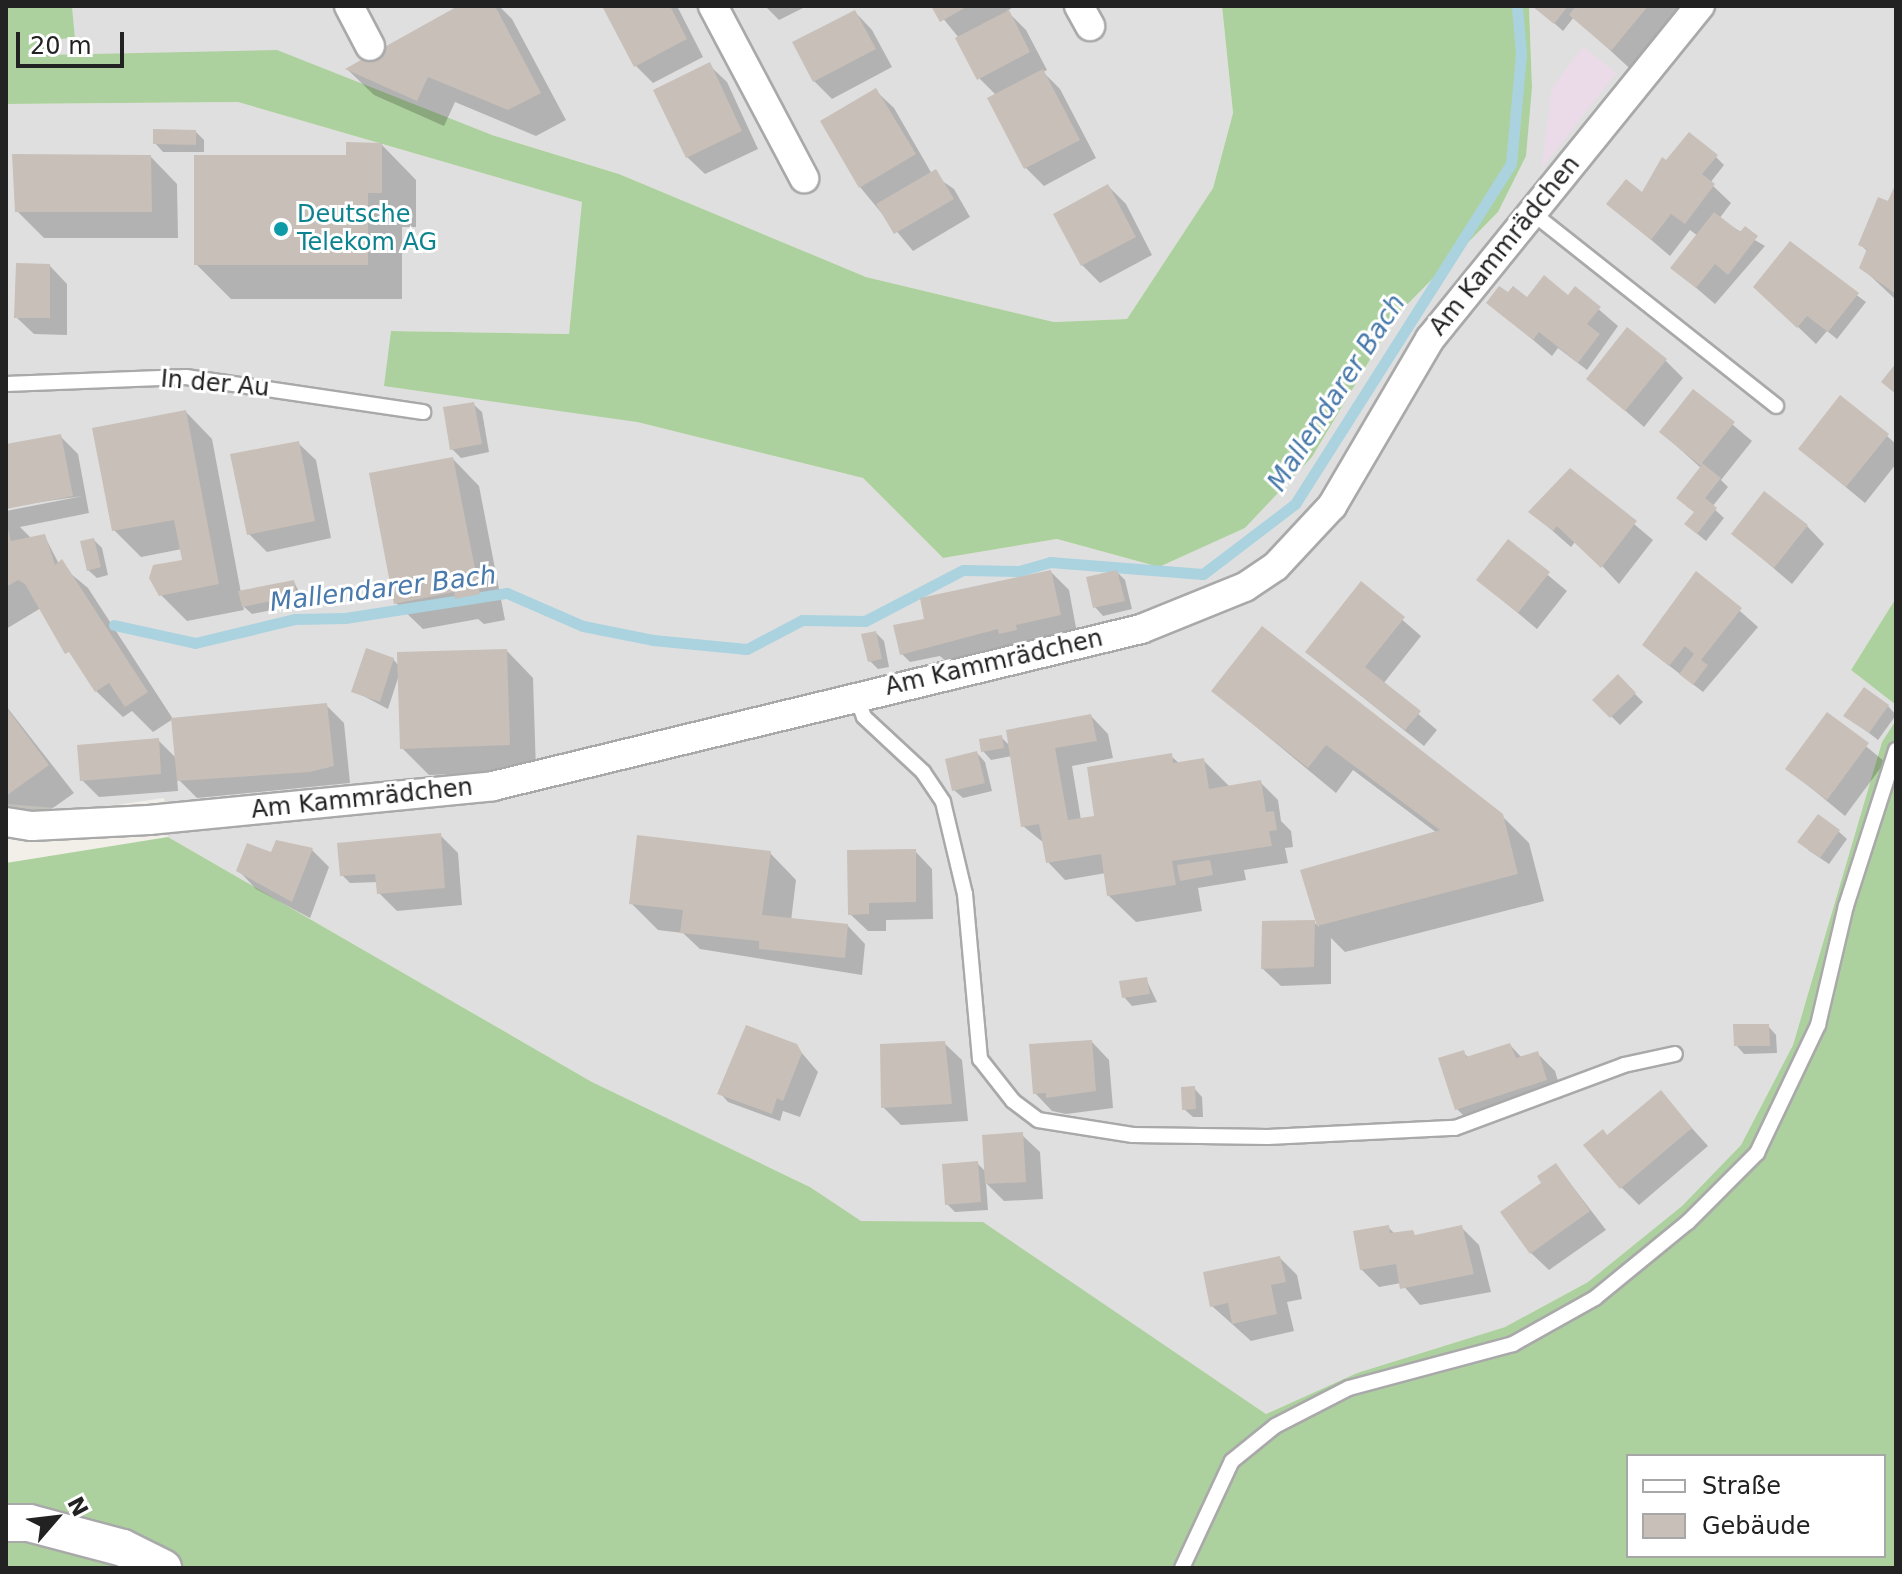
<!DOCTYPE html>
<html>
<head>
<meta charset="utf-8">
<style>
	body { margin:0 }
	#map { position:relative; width:1902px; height:1574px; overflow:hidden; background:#f2efe9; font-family:"DejaVu Sans",sans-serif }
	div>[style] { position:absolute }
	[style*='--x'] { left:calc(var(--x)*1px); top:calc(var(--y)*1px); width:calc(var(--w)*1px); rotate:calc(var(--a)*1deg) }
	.residential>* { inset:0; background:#e0dfdf }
	.industrial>* { inset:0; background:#ebdbe8 }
	.forest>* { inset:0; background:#add19e }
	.shadow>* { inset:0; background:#0003 }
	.stream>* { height:11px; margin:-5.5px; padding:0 5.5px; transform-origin:5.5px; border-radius:5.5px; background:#aad3df }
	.building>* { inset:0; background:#c7bfb8 }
	.roads { filter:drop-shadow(2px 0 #a9a9a9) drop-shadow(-2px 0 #a9a9a9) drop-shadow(0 2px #a9a9a9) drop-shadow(0 -2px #a9a9a9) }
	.service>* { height:14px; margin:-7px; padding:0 7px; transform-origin:7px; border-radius:7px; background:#fff }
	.minor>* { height:28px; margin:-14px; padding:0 14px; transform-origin:14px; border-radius:14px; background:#fff }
	.tertiary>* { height:36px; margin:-18px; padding:0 18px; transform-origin:18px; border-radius:18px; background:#fff }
	.dots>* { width:22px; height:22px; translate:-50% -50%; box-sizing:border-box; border:4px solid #fff; border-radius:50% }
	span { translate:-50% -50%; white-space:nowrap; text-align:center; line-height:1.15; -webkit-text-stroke:6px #fff; paint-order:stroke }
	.culture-label { font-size:24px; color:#0d838f }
	.left { translate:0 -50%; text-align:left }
	.street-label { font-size:24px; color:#222 }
	.water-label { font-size:26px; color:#4a7aab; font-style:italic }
	.frame { position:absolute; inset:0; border:8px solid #222; pointer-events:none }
	.legend { position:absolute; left:1626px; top:1454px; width:260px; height:104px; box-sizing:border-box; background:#fff; border:2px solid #a7a7a7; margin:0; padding:10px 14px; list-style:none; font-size:24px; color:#222 }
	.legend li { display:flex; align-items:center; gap:16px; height:40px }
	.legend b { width:40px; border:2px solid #a7a7a7 }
	.north { position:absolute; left:16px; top:1478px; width:80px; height:80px; -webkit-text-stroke:6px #fff; paint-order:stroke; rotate:62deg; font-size:22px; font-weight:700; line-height:32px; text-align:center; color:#222 }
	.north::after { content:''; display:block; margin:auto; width:28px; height:36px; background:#222; clip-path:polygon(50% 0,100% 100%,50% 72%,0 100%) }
	.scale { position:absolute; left:16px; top:32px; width:108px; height:36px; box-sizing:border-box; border:4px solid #222; border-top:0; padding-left:10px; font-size:24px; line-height:28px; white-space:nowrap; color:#222; -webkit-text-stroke:6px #fff; paint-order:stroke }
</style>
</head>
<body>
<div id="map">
	<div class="residential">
		<i style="clip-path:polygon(72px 6px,1222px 6px,1233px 113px,1213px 188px,1127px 319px,1054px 322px,866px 277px,619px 174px,492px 135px,44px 55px,44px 40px,75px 38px)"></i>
		<i style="clip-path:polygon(1529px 6px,1896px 6px,1896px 598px,1851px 670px,1896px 705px,1896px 720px,1882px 742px,1793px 1045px,1741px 1145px,1682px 1206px,1588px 1282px,1505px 1327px,1357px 1373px,1266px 1414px,983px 1223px,861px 1222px,810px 1187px,592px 1082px,168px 837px,164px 798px,82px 810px,6px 804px,6px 104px,238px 102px,583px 202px,569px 334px,392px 331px,637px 422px,863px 478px,943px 558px,1057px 539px,1159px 567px,1245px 528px,1312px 457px,1396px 316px,1498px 212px,1532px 87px)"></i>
	</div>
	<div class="industrial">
		<i style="clip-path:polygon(1583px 47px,1616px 73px,1542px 168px,1552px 88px)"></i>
	</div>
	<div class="forest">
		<i style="clip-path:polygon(6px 6px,72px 6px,75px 38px,45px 40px,45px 55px,277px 50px,492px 135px,619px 174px,866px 277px,1054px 322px,1127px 319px,1213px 188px,1233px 113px,1222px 6px,1529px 6px,1532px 87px,1526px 156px,1498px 212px,1396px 316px,1312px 457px,1245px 528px,1159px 567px,1057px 539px,943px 558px,863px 478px,637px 422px,384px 386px,391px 331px,569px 334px,582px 202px,238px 102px,6px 104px)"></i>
		<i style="clip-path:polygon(1896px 598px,1896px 705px,1851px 670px)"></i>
		<i style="clip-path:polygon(evenodd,1896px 720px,1896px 1568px,6px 1568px,6px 863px,168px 837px,592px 1082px,810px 1187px,861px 1221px,983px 1222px,1266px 1414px,1357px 1373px,1505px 1327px,1588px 1282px,1682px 1206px,1741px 1145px,1793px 1045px,1882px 742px,1896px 720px,1628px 1456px,1884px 1456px,1884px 1556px,1628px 1556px,1628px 1456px)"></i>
	</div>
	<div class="shadow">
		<i style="clip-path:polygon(463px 6px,499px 6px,512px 19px,566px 120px,536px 136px,455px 102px,444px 126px,374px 95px,348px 70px)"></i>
		<i style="clip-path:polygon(604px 6px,677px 6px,703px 57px,653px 83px,636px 66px)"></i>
		<i style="clip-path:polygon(765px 6px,807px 6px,779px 20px)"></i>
		<i style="clip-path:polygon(933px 6px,1015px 6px,1007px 11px,1026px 30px,1047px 70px,1043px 72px,1060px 89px,1096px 158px,1044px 186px,1026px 168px,996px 95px,979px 78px,959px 38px)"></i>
		<i style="clip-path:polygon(1535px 6px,1696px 6px,1638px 76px,1574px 17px,1563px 31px)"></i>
		<i style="clip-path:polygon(855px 12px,872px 30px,892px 67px,832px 99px,814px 81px)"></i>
		<i style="clip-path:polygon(709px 65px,727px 82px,758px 149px,705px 174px,687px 157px)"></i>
		<i style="clip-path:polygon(876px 91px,894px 108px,932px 174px,954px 189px,970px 217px,913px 251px,860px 187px)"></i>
		<i style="clip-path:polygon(196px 132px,204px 140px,204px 152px,163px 152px,155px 143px)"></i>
		<i style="clip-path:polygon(382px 145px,416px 180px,416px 227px,402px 227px,402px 299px,231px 299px,196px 264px,348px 157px)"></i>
		<i style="clip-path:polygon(151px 157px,177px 184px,178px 238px,44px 238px,17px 211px)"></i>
		<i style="clip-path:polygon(1716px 157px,1724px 165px,1710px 183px,1731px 203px,1719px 219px,1765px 246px,1715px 304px,1673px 268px,1698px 236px,1690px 230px,1670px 256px,1609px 204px,1642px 195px,1666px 163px)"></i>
		<i style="clip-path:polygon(1108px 186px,1126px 204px,1152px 255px,1100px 283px,1082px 265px)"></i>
		<i style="clip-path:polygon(1896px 188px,1896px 300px,1861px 267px,1868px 252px,1860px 244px)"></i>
		<i style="clip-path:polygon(50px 266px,67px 284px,67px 335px,34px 334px,16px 317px)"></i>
		<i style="clip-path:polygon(1839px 282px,1866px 302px,1837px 339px,1827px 331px,1816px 344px,1774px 304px)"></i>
		<i style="clip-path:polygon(1575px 289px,1618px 326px,1587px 370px,1558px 348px,1552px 356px,1519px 328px,1527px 300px,1569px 297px)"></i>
		<i style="clip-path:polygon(1665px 360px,1683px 378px,1644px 427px,1589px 379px)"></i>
		<i style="clip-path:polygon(1694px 392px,1752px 441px,1721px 480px,1728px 487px,1712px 507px,1724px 518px,1706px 541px,1695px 532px,1696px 513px,1686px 506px,1701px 468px,1661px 432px)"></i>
		<i style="clip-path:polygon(473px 404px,482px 412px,489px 452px,461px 458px,452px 449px)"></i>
		<i style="clip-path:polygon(186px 412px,212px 439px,241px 593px,294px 582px,305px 604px,252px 614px,243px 606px,244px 610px,187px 621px,161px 595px,185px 561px,182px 549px,141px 557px,114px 530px)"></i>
		<i style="clip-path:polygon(60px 436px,78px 454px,89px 513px,20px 527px,32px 539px,45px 537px,59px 564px,88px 588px,173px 719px,153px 732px,132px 711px,123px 717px,96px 691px,41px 608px,6px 629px,6px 511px,83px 496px,6px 507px,6px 449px)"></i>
		<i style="clip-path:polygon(1887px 436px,1896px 444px,1896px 464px,1865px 503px,1800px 449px)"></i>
		<i style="clip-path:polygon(298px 443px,316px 460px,331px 538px,267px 552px,249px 534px)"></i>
		<i style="clip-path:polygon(453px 459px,479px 486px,505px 620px,484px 624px,478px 619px,423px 629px,396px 603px)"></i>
		<i style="clip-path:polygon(1571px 471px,1653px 540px,1619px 584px,1589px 552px,1575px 542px,1571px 547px,1531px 512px)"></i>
		<i style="clip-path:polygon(1807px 526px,1824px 544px,1792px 584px,1734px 534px)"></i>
		<i style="clip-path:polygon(94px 540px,102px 548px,108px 575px,97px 578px,88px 570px)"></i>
		<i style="clip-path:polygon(1508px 542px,1567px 591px,1537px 629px,1478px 580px)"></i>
		<i style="clip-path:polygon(1051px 572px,1069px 590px,1077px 633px,950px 665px,940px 656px,910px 662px,902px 654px,923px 622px)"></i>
		<i style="clip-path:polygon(1117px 572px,1125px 580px,1132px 609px,1103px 616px,1095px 607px)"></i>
		<i style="clip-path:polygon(1697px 573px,1758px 627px,1703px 692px,1653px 653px)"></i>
		<i style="clip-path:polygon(1361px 584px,1421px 636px,1383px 684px,1437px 730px,1424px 746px,1316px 660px)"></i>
		<i style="clip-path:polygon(876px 633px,884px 641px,889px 667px,878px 669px,870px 661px)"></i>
		<i style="clip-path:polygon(507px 651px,533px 678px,536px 771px,429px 775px,402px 748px,399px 675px,388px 709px,354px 691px,393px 659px,399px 666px)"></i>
		<i style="clip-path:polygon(1618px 677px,1643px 702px,1620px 725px,1595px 700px)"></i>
		<i style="clip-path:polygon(1213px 691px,1502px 816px,1529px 843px,1544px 901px,1345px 952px,1331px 938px,1331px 984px,1281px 986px,1263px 969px,1314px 922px,1319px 927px,1303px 872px,1437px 833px,1353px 770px,1336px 793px)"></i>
		<i style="clip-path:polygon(326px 705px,344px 723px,350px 783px,197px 798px,177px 778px,178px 791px,99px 797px,82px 780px,158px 740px,177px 759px)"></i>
		<i style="clip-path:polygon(6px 706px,74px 793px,29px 825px,6px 809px)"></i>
		<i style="clip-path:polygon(1888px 706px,1896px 715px,1878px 740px,1846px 715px)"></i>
		<i style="clip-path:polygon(1827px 714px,1885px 762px,1845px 816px,1787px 768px)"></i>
		<i style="clip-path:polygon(1091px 716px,1108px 734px,1113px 758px,1072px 766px,1081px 820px,1094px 818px,1171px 756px,1180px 764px,1203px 760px,1230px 787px,1260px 782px,1278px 800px,1281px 821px,1291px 831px,1293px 847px,1285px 848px,1288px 863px,1244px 870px,1246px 880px,1198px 888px,1202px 911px,1136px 922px,1109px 896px,1106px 873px,1065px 880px,1048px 862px,1044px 843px,1023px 826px,1012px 756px,991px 760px,983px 751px,1001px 737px,1010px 746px)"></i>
		<i style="clip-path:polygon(977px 753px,985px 762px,992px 791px,963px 798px,954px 790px)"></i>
		<i style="clip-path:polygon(1838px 831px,1847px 839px,1829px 864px,1808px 850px)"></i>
		<i style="clip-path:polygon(440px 835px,458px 853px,462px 905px,397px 911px,379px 893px,378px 882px,350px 883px,342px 875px)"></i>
		<i style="clip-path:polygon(312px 850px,329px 867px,310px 918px,256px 889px,239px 871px,272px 854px)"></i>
		<i style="clip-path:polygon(915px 851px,932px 869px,933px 919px,886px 920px,886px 931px,868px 931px,850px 914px)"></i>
		<i style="clip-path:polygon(770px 853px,796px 880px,791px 921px,848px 926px,865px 944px,862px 975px,700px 949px,683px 933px,658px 930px,631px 903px)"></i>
		<i style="clip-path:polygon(1146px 979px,1157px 1002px,1132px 1006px,1124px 997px)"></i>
		<i style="clip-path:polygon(1768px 1026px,1776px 1035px,1777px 1053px,1744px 1054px,1736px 1045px)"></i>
		<i style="clip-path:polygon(1092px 1042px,1109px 1060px,1113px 1108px,1066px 1114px,1052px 1111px,1035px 1093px)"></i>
		<i style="clip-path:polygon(944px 1043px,962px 1060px,968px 1121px,901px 1125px,883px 1107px)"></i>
		<i style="clip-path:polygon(1510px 1045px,1522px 1058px,1537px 1053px,1555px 1071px,1563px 1098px,1475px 1127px,1457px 1109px,1463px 1052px,1469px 1058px)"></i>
		<i style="clip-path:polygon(796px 1046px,818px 1072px,800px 1117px,783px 1111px,780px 1121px,728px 1102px,720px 1093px)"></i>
		<i style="clip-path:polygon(1194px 1088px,1202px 1097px,1203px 1117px,1193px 1117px,1184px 1109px)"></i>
		<i style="clip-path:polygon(1660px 1093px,1708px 1146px,1639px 1205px,1621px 1187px,1608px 1137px)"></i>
		<i style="clip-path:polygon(1022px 1135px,1040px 1152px,1043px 1199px,1004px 1201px,986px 1183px,988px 1210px,955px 1212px,947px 1204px,977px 1163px,986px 1172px)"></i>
		<i style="clip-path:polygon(1556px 1165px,1606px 1230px,1549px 1270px,1531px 1253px)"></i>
		<i style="clip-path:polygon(1388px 1227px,1395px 1234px,1417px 1236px,1461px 1227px,1479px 1245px,1491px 1292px,1420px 1305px,1401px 1283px,1379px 1287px,1361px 1269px)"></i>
		<i style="clip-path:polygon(1280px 1258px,1297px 1275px,1302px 1299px,1287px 1302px,1294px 1331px,1251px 1341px,1212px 1306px)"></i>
	</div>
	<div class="stream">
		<i style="--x:114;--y:625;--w:83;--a:12.5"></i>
		<i style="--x:195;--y:643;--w:103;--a:-13.5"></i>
		<i style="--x:295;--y:619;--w:50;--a:-1.1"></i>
		<i style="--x:345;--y:618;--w:164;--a:-8.8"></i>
		<i style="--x:507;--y:593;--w:83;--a:23.5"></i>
		<i style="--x:583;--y:626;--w:71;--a:11.3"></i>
		<i style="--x:653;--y:640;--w:94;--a:5.5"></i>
		<i style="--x:747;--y:649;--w:62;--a:-27.8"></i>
		<i style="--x:802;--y:620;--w:63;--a:0.9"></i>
		<i style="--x:865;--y:621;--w:110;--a:-27.5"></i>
		<i style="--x:963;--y:570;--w:56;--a:1"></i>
		<i style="--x:1019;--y:571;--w:32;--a:-16"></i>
		<i style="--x:1050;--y:562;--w:153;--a:4.5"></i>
		<i style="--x:1203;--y:574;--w:116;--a:-37.3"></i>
		<i style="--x:1295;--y:504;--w:403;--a:-57.6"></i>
		<i style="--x:1511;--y:164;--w:110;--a:-84.8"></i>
		<i style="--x:1521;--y:54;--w:48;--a:-94.8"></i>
	</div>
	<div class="building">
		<i style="clip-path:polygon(458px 6px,495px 6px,541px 93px,508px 110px,428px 77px,417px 101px,345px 69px)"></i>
		<i style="clip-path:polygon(602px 6px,670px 6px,687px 39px,634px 67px)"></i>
		<i style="clip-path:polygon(931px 6px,968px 6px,940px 22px)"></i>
		<i style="clip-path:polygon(1532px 6px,1568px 6px,1554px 24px)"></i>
		<i style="clip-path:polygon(1576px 6px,1648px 6px,1611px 51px,1569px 15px)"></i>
		<i style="clip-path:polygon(855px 10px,876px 49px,813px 82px,792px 42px)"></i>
		<i style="clip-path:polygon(1009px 10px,1030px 52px,977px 80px,955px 38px)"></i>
		<i style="clip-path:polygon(710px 62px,742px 131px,686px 158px,653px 90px)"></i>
		<i style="clip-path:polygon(1043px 69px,1080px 140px,1024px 169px,987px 98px)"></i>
		<i style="clip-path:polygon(876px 88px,916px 154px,859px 188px,820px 121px)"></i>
		<i style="clip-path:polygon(153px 129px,196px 130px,196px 145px,153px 144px)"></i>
		<i style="clip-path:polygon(1689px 132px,1718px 155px,1702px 174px,1715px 184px,1685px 224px,1671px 214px,1651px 240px,1606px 204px,1626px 179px,1642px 192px,1662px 157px,1666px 160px)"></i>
		<i style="clip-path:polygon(346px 142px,382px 143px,382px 193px,368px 193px,368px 265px,194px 265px,194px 155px,346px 155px)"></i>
		<i style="clip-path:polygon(12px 154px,151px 155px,152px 212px,15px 212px)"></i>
		<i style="clip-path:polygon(936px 169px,954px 199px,894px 234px,876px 204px)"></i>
		<i style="clip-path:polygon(1896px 183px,1896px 294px,1859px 268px,1867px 249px,1858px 245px,1878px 197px,1888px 201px)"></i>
		<i style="clip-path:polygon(1108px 184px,1136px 237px,1081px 266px,1053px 214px)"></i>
		<i style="clip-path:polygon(1714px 212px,1740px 232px,1745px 226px,1758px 236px,1728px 275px,1715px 264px,1696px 288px,1670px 268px)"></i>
		<i style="clip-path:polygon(1790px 241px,1859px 293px,1828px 332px,1807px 316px,1797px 328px,1753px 287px)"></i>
		<i style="clip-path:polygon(16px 263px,50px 264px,50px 318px,14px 318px)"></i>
		<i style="clip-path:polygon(1544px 275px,1568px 295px,1575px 286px,1601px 307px,1587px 324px,1600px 334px,1578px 363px,1539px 332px,1533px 340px,1486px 303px,1499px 286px,1508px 292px,1513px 286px,1527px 297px)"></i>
		<i style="clip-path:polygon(1627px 327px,1667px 359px,1625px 411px,1586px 379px)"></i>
		<i style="clip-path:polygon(1896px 363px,1896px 394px,1881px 382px)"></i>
		<i style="clip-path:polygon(1693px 389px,1735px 422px,1702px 463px,1721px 478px,1705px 498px,1717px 508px,1697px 534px,1684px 524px,1694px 512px,1676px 498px,1701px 466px,1659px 432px)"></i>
		<i style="clip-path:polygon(1840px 395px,1889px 434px,1846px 487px,1798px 449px)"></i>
		<i style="clip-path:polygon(474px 402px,482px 444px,450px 450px,443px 407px)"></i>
		<i style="clip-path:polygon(186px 410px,219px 584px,159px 596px,149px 578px,153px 565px,182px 560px,174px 520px,112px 531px,92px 428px)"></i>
		<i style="clip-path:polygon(61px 434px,73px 496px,6px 509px,6px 444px)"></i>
		<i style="clip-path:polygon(299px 441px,315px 521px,247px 535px,230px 454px)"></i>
		<i style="clip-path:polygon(453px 457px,480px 594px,455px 599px,454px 592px,394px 604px,369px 473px)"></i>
		<i style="clip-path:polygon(1570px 468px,1637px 521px,1601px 568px,1557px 526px,1553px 531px,1528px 512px)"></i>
		<i style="clip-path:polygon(1764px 491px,1808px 525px,1774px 568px,1731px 534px)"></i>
		<i style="clip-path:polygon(6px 521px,11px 541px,45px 534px,55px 565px,62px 559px,148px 692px,125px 707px,109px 683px,95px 692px,69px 652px,65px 654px,25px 584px,18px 580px,6px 587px)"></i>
		<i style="clip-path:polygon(94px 538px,101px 567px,87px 571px,80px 541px)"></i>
		<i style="clip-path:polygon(1508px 539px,1550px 572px,1518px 613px,1476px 580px)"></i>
		<i style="clip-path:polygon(1051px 570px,1061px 615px,1016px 625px,1017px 630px,999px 634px,998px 629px,900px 655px,893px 625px,924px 619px,920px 598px)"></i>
		<i style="clip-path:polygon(1117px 570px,1125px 601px,1093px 608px,1086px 577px)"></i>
		<i style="clip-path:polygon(1696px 571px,1742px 608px,1701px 660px,1708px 665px,1693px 685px,1679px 674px,1694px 654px,1685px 646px,1669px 666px,1642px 645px)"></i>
		<i style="clip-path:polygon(294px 580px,297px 596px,242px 607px,238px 591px)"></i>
		<i style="clip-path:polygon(1361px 581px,1405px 617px,1365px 667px,1421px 711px,1405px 730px,1305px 652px)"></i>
		<i style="clip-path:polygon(1262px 626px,1503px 814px,1518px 874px,1317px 926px,1300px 870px,1440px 830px,1326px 745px,1308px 768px,1211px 691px)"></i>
		<i style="clip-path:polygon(876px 631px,882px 659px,868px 662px,861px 634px)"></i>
		<i style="clip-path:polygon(366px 648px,394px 658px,380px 702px,351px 692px)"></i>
		<i style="clip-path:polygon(507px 649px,510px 745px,400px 749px,397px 652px)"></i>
		<i style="clip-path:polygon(1618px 674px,1636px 693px,1610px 718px,1592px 700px)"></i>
		<i style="clip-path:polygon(1864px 687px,1889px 705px,1869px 733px,1843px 716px)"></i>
		<i style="clip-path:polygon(327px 703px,334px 766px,310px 772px,177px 781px,171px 718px)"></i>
		<i style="clip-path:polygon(6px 707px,49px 765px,6px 796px)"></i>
		<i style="clip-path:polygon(1827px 712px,1869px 743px,1827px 800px,1785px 769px)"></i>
		<i style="clip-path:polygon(1091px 714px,1097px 741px,1055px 748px,1068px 820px,1094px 816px,1087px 767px,1172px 753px,1173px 763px,1204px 758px,1209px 789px,1261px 780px,1266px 812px,1274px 811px,1277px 830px,1269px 831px,1272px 846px,1172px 861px,1176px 885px,1107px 896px,1101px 854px,1046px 863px,1039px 824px,1021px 827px,1006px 730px)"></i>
		<i style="clip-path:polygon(1002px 735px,1004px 748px,981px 752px,979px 739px)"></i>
		<i style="clip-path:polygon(159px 738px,161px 774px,80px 781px,77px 745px)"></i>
		<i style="clip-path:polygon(977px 751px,985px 783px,952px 791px,945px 759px)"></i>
		<i style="clip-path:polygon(1818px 814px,1840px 830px,1820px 858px,1797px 842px)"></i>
		<i style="clip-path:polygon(441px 833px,445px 888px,377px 894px,375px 874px,340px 876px,337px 843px)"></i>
		<i style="clip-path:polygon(637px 835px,771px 851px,762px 915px,848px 924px,845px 958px,759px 949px,759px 941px,680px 933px,683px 910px,629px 904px)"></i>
		<i style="clip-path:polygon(276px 840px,313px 848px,292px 902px,236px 871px,247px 843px,271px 852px)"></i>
		<i style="clip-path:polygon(916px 849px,916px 902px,869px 903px,869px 914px,848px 915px,847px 850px)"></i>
		<i style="clip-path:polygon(1210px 860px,1213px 875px,1180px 881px,1177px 865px)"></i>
		<i style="clip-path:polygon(1315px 920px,1314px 967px,1261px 969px,1262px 921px)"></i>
		<i style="clip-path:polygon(1147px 977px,1150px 994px,1122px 998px,1119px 981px)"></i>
		<i style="clip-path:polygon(1733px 1024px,1769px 1024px,1770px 1046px,1734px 1046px)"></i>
		<i style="clip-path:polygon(746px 1025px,797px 1044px,802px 1053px,783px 1101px,777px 1098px,772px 1114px,717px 1094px)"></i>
		<i style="clip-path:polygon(1092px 1040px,1096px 1091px,1046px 1098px,1046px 1093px,1033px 1094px,1029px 1044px)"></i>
		<i style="clip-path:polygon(945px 1041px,952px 1104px,881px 1108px,880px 1044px)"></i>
		<i style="clip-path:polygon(1510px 1043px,1516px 1058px,1538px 1051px,1547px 1080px,1455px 1110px,1438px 1058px,1464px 1050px,1466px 1057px)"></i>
		<i style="clip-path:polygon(1195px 1086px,1196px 1109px,1182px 1110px,1181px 1087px)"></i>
		<i style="clip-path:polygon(1661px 1090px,1692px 1128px,1620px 1189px,1583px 1145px,1603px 1129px,1607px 1135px)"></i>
		<i style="clip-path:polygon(1023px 1132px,1026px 1182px,985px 1184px,982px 1135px)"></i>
		<i style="clip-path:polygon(978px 1161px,981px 1202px,945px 1205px,942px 1164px)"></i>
		<i style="clip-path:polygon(1556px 1163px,1590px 1211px,1530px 1254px,1500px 1212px,1541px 1183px,1537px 1176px)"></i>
		<i style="clip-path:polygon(1389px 1225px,1390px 1233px,1413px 1230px,1415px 1235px,1462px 1225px,1474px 1274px,1400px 1289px,1396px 1264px,1360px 1270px,1353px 1231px)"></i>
		<i style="clip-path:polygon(1280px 1256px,1286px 1282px,1271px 1285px,1277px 1314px,1232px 1324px,1228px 1303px,1210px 1307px,1203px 1272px)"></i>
	</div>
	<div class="roads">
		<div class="service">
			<i style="--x:1534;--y:214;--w:309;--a:38.4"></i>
			<i style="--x:6;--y:384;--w:180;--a:-2.2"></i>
			<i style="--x:186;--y:377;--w:240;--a:8.4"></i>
			<i style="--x:856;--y:695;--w:23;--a:70"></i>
			<i style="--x:864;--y:717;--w:81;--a:43"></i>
			<i style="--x:923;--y:772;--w:36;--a:56"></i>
			<i style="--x:943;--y:802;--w:95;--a:76.6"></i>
			<i style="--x:965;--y:894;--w:166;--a:84.8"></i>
			<i style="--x:980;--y:1059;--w:53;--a:51.8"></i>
			<i style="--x:1013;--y:1101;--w:31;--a:37"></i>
			<i style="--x:1038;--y:1120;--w:96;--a:9"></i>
			<i style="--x:1133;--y:1135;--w:135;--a:0.8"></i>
			<i style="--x:1268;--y:1137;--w:187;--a:-2.8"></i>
			<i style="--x:1455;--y:1128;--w:180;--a:-20.4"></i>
			<i style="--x:1624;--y:1065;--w:52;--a:-12.2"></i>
			<i style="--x:1182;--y:1568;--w:118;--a:-65"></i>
			<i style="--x:1232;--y:1461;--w:55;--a:-39.1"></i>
			<i style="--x:1275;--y:1426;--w:83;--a:-27.2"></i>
			<i style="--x:1349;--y:1388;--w:170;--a:-15"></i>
			<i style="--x:1513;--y:1344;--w:94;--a:-29.3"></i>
			<i style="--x:1595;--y:1298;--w:120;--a:-39.3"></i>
			<i style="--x:1688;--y:1222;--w:98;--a:-45"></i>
			<i style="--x:1757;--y:1153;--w:142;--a:-64.5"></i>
			<i style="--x:1818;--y:1025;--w:122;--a:-76.8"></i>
			<i style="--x:1846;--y:906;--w:164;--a:-72.2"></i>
		</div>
		<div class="minor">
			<i style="--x:349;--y:6;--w:45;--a:62.3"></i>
			<i style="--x:713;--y:6;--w:195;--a:62.1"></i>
			<i style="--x:1079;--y:6;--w:23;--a:61"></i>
			<i style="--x:6;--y:822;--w:26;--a:9"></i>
			<i style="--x:32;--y:826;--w:117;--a:-2.9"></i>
			<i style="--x:149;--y:820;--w:346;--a:-5.6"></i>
			<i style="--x:493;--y:786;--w:667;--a:-13.62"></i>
			<i style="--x:1141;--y:629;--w:112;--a:-22"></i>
			<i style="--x:1245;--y:587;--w:37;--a:-34"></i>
			<i style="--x:1276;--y:566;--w:82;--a:-47"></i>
			<i style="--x:1332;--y:506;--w:194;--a:-59.6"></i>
			<i style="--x:1430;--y:339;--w:429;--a:-51"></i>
		</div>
		<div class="tertiary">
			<i style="--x:6;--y:1523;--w:23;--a:0"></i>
			<i style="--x:29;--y:1523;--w:97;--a:14.9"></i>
			<i style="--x:123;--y:1548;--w:45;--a:26.6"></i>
		</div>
	</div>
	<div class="dots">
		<i style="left:281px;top:229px;background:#0f9aa8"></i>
	</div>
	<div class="culture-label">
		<span class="left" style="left:297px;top:229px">Deutsche<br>Telekom AG</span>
	</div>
	<div class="street-label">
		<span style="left:1505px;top:246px;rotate:-51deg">Am Kammrädchen</span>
		<span style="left:215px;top:384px;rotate:5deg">In der Au</span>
		<span style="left:994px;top:663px;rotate:-13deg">Am Kammrädchen</span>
		<span style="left:362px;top:799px;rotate:-6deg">Am Kammrädchen</span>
	</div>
	<div class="water-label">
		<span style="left:1337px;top:393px;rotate:-57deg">Mallendarer Bach</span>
		<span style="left:383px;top:589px;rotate:-7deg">Mallendarer Bach</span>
	</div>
	<div class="frame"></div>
	<ul class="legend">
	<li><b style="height:10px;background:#fff"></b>Straße</li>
	<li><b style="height:22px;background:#c7bfb8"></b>Gebäude</li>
	</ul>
	<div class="north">N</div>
	<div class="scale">20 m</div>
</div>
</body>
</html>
